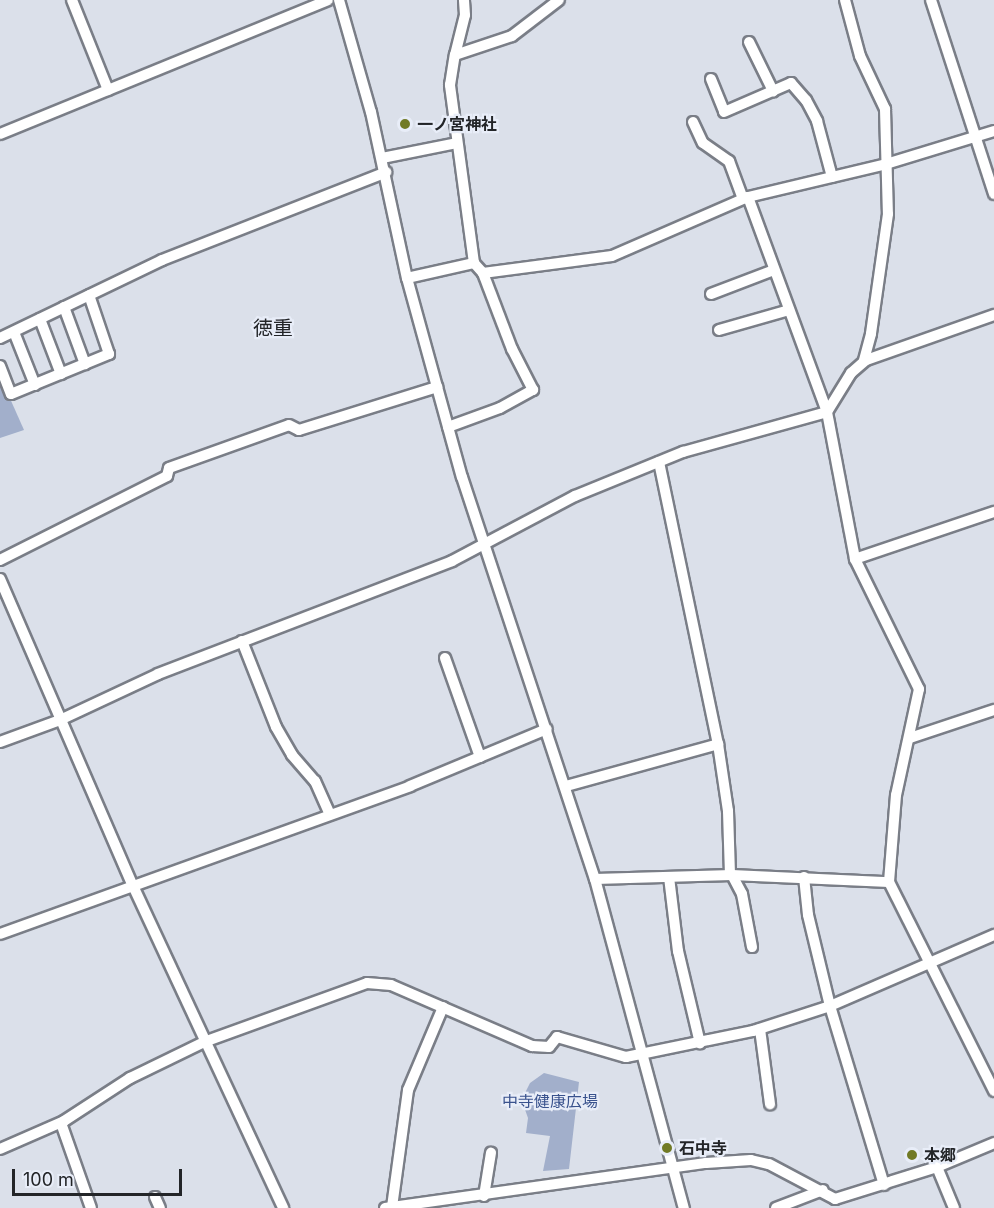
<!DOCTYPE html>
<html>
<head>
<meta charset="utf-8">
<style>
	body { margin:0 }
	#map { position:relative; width:994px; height:1208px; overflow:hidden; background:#dbe0ea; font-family:Inter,"Noto Sans JP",sans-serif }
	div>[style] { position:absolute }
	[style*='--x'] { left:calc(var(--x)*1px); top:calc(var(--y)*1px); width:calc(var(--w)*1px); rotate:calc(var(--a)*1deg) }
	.green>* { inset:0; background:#a2afcb }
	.roads { filter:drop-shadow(2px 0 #7a7e87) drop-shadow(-2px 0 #7a7e87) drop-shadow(0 2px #7a7e87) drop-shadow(0 -2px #7a7e87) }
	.minor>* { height:10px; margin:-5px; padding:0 5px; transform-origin:5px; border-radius:5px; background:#fff }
	.dots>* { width:16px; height:16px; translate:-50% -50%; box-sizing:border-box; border:3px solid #e8edf8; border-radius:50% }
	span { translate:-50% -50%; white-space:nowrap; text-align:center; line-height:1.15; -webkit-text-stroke:4.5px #e8edf8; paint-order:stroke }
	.poi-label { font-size:16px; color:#232528; font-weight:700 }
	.left { translate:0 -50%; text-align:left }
	.park-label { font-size:16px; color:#39528d }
	.quarter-label { font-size:20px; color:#232528 }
	.scale { position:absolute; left:12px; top:1169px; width:170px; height:27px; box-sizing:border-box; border:3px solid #232528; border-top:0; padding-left:8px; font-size:18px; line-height:21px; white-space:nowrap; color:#232528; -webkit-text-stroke:4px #e8edf8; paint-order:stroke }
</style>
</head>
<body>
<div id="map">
	<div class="green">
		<i style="clip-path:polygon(0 376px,24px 430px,0 438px)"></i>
		<i style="clip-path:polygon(544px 1073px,579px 1082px,569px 1169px,543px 1171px,550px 1136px,526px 1133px,528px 1118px,523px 1104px,526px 1091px,530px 1083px)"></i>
	</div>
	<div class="roads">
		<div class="minor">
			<i style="--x:72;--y:0;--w:97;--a:68.2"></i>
			<i style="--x:339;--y:0;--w:116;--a:74.1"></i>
			<i style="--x:371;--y:112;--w:170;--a:77.8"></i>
			<i style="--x:407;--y:278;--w:206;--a:74.6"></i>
			<i style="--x:462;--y:477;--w:423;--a:71.7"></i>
			<i style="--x:595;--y:879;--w:341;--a:74.9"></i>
			<i style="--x:845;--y:0;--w:58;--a:75"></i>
			<i style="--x:860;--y:56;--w:59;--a:64.7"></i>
			<i style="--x:885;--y:109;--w:105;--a:88.4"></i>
			<i style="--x:888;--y:214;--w:121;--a:98.1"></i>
			<i style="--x:871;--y:334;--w:28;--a:105"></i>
			<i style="--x:931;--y:0;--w:204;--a:72"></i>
			<i style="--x:749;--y:42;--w:55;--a:63.9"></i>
			<i style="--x:455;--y:55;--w:41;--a:-76"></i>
			<i style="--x:465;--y:15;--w:15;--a:-94"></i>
			<i style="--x:711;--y:79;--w:35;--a:68"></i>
			<i style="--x:724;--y:112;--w:73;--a:-23.4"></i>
			<i style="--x:791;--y:83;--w:23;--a:49"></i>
			<i style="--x:806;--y:100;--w:24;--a:62"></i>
			<i style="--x:817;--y:121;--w:58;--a:75"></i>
			<i style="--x:693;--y:122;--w:23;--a:65"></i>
			<i style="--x:703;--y:143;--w:32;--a:35"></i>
			<i style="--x:729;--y:161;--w:40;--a:69.8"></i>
			<i style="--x:0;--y:134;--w:354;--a:-22.2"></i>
			<i style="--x:382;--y:158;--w:76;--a:-11.3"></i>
			<i style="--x:748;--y:197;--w:229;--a:69.8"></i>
			<i style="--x:827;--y:412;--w:150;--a:79.2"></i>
			<i style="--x:855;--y:559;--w:145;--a:63.8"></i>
			<i style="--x:919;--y:689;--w:108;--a:102.2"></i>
			<i style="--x:896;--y:795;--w:87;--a:94.6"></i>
			<i style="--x:889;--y:882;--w:234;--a:63.3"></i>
			<i style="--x:474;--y:263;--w:180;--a:-97.7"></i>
			<i style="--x:450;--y:85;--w:30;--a:-81"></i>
			<i style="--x:455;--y:55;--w:60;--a:-18.4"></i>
			<i style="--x:512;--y:36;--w:59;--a:-37.5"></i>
			<i style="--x:407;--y:278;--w:69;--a:-12.6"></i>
			<i style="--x:474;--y:263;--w:13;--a:48"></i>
			<i style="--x:483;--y:273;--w:130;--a:-7.5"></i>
			<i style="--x:612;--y:256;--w:148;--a:-23.5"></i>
			<i style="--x:748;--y:197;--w:142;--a:-13.4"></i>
			<i style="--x:886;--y:164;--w:113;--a:-17"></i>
			<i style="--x:711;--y:294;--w:67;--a:-20.9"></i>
			<i style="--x:64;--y:307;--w:61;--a:69.8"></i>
			<i style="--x:40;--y:319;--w:59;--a:69.1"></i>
			<i style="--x:719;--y:330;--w:73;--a:-15.9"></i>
			<i style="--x:14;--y:332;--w:57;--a:68.4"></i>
			<i style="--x:0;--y:338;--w:180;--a:-25.7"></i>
			<i style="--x:162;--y:260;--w:241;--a:-21.4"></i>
			<i style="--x:0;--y:366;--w:30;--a:69"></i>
			<i style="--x:11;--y:394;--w:106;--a:-22.2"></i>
			<i style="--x:109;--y:354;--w:62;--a:-108.7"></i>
			<i style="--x:448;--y:427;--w:55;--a:-20.1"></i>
			<i style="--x:500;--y:408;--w:38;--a:-29"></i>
			<i style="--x:533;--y:390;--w:46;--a:-117.1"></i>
			<i style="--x:512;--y:349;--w:81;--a:-110.9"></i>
			<i style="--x:659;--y:462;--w:288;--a:78.2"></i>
			<i style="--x:718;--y:744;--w:68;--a:81.5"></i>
			<i style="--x:728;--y:811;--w:64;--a:88.2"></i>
			<i style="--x:855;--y:559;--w:147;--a:-18.7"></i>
			<i style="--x:0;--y:560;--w:187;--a:-26.7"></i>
			<i style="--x:167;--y:476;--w:8;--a:-76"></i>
			<i style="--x:169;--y:468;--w:127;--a:-19.7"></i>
			<i style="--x:289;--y:425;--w:11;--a:27"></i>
			<i style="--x:299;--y:430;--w:145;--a:-17.3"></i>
			<i style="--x:0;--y:579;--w:337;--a:66.6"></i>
			<i style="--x:134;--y:888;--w:353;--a:65"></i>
			<i style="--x:242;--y:641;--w:92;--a:68.4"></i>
			<i style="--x:276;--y:727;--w:32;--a:60"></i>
			<i style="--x:292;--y:755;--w:35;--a:49"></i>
			<i style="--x:315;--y:781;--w:36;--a:66"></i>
			<i style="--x:445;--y:658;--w:105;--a:70.5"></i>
			<i style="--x:910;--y:738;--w:89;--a:-18.4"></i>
			<i style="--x:0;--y:742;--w:64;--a:-20.1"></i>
			<i style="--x:60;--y:720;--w:108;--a:-25.1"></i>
			<i style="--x:158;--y:674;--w:315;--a:-21"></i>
			<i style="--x:452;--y:561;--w:139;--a:-27.9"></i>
			<i style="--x:575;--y:496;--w:117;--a:-22.2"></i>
			<i style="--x:683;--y:452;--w:149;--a:-15.5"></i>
			<i style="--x:827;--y:412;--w:46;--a:-58.4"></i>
			<i style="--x:851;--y:373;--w:20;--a:-41"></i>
			<i style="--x:866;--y:360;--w:136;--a:-19.4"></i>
			<i style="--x:566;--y:786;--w:158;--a:-15.4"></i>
			<i style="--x:732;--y:875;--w:21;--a:62"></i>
			<i style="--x:742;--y:894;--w:54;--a:79.3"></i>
			<i style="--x:669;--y:877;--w:75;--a:83.1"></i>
			<i style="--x:678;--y:951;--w:95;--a:76.6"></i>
			<i style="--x:804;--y:877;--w:38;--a:84"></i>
			<i style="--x:808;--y:915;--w:94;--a:76.4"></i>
			<i style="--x:830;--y:1006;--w:187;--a:73.2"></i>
			<i style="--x:595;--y:879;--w:137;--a:-1.7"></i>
			<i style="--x:732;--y:875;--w:157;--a:2.6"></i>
			<i style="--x:0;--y:934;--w:436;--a:-19.8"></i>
			<i style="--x:410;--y:786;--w:148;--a:-22.6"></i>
			<i style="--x:760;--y:1029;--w:76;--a:82.4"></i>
			<i style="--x:61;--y:1123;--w:90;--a:70.6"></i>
			<i style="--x:0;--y:1149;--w:70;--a:-23.6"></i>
			<i style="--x:64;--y:1121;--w:79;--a:-33.1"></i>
			<i style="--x:130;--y:1078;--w:82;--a:-25.9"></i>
			<i style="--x:204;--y:1042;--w:173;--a:-19.9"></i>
			<i style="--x:367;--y:983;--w:24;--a:5"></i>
			<i style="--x:391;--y:985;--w:154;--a:23.4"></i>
			<i style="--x:532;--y:1046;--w:17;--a:3"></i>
			<i style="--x:549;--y:1047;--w:13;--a:-51"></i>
			<i style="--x:557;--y:1037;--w:72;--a:16.2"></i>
			<i style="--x:626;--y:1057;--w:130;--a:-11.6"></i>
			<i style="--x:753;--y:1031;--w:81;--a:-18"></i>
			<i style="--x:830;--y:1006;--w:179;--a:-23.4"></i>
			<i style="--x:937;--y:1167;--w:44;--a:67.5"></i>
			<i style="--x:484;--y:1196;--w:44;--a:-80.8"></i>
			<i style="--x:155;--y:1197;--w:12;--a:66"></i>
			<i style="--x:392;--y:1207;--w:118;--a:-82.2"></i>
			<i style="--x:408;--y:1090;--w:90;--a:-67.1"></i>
			<i style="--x:385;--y:1208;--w:324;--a:-8"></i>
			<i style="--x:706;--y:1163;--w:45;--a:-3.8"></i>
			<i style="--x:751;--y:1160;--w:18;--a:13"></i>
			<i style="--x:769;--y:1164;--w:75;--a:27.9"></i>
			<i style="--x:835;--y:1199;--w:107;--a:-17.4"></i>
			<i style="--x:937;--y:1167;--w:62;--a:-22.8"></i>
			<i style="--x:776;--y:1208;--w:50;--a:-21"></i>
		</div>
	</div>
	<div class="dots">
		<i style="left:405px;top:124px;background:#717a25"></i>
		<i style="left:667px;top:1148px;background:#717a25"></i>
		<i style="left:912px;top:1155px;background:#717a25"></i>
	</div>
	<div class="poi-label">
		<span class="left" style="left:417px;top:124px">一ノ宮神社</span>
		<span class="left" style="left:679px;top:1148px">石中寺</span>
		<span class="left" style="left:924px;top:1155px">本郷</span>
	</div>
	<div class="park-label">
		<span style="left:550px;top:1101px">中寺健康広場</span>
	</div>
	<div class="quarter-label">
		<span style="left:273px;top:328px">徳重</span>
	</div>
	<div class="scale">100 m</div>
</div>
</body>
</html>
